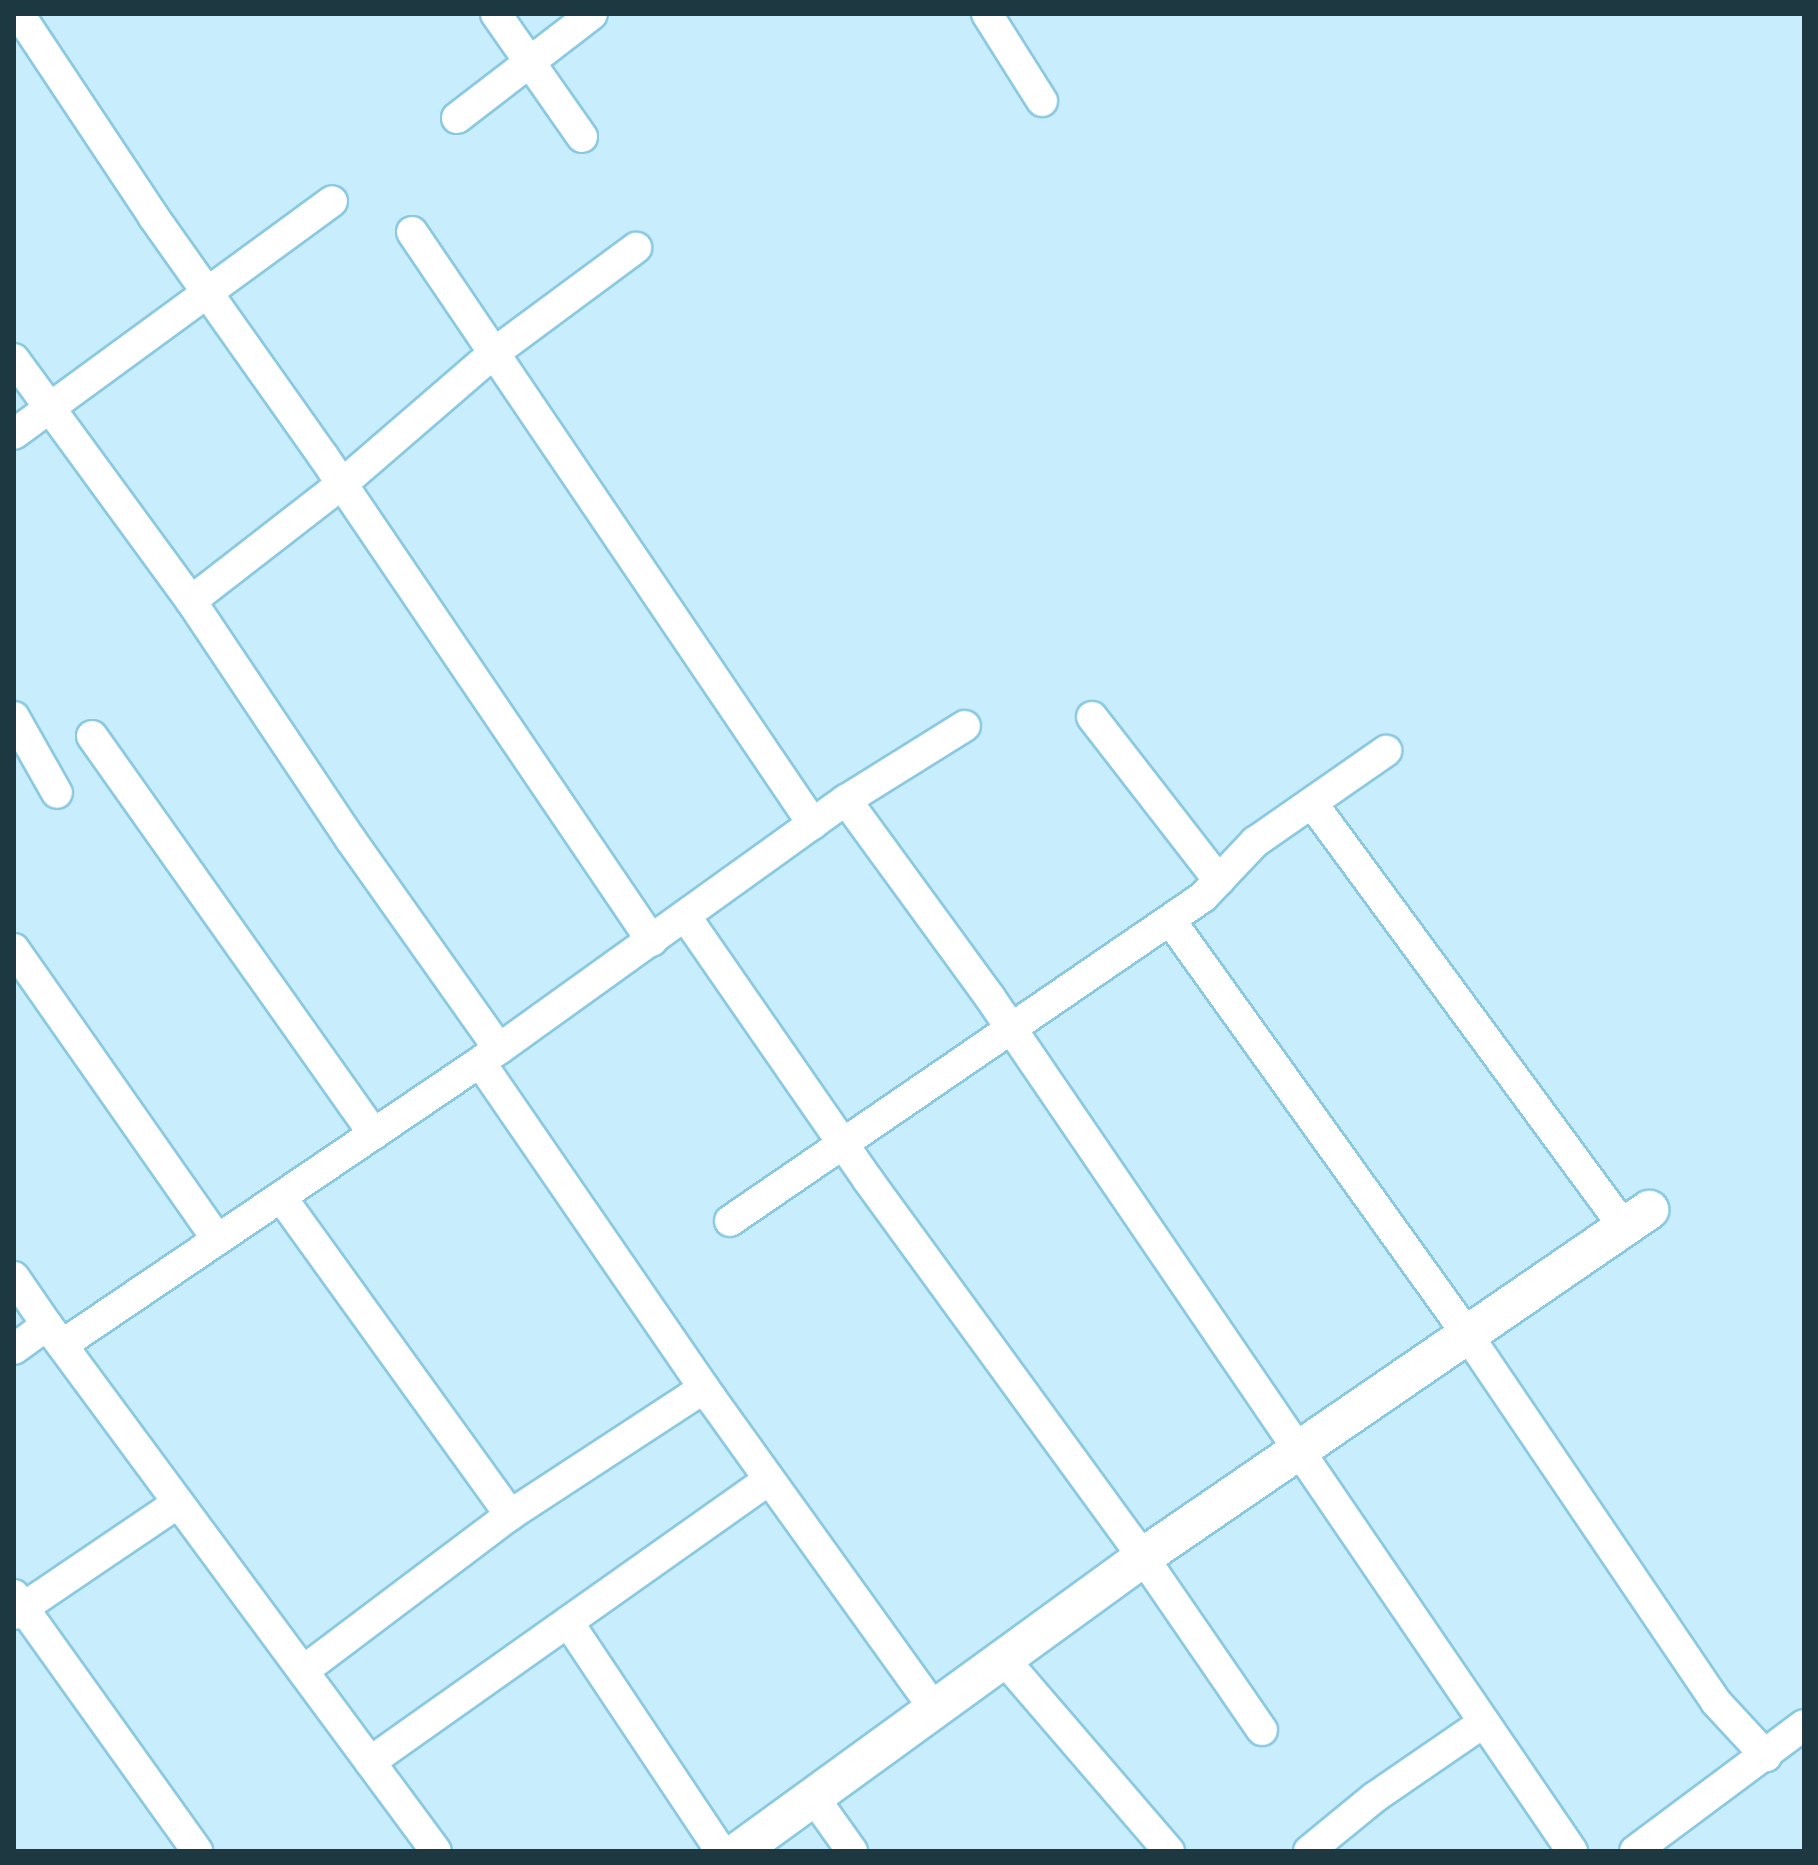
<!DOCTYPE html>
<html>
<head>
<meta charset="utf-8">
<style>
	body { margin:0 }
	#map { position:relative; width:1818px; height:1865px; overflow:hidden; background:#c8edfc; font-family:"Archivo Narrow",sans-serif }
	div>[style] { position:absolute }
	[style*='--x'] { left:calc(var(--x)*1px); top:calc(var(--y)*1px); width:calc(var(--w)*1px); rotate:calc(var(--a)*1deg) }
	.roads { filter:drop-shadow(2px 0 #8ac9e1) drop-shadow(-2px 0 #8ac9e1) drop-shadow(0 2px #8ac9e1) drop-shadow(0 -2px #8ac9e1) }
	.minor>* { height:30px; margin:-15px; padding:0 15px; transform-origin:15px; border-radius:15px; background:#fff }
	.tertiary>* { height:38px; margin:-19px; padding:0 19px; transform-origin:19px; border-radius:19px; background:#fff }
	span { translate:-50% -50%; white-space:nowrap; text-align:center; line-height:1.15; -webkit-text-stroke:6px #fff; paint-order:stroke }
	.frame { position:absolute; inset:0; border:16px solid #1e3842; pointer-events:none }
</style>
</head>
<body>
<div id="map">
	<div class="roads">
		<div class="minor">
			<i style="--x:19;--y:14;--w:242;--a:56.4"></i>
			<i style="--x:153;--y:216;--w:294;--a:54.7"></i>
			<i style="--x:323;--y:456;--w:586;--a:55.85"></i>
			<i style="--x:496;--y:14;--w:150;--a:55"></i>
			<i style="--x:987;--y:14;--w:103;--a:57.7"></i>
			<i style="--x:457;--y:118;--w:170;--a:-37.6"></i>
			<i style="--x:412;--y:232;--w:715;--a:55.89"></i>
			<i style="--x:14;--y:359;--w:300;--a:53.8"></i>
			<i style="--x:191;--y:601;--w:288;--a:56.2"></i>
			<i style="--x:351;--y:840;--w:256;--a:54.7"></i>
			<i style="--x:14;--y:434;--w:394;--a:-36.2"></i>
			<i style="--x:191;--y:601;--w:191;--a:-37.8"></i>
			<i style="--x:342;--y:484;--w:201;--a:-40.8"></i>
			<i style="--x:494;--y:353;--w:177;--a:-36.5"></i>
			<i style="--x:14;--y:717;--w:87;--a:60.5"></i>
			<i style="--x:1092;--y:717;--w:207;--a:52.2"></i>
			<i style="--x:92;--y:736;--w:488;--a:54.7"></i>
			<i style="--x:846;--y:800;--w:243;--a:53.9"></i>
			<i style="--x:989;--y:996;--w:1035;--a:55.71"></i>
			<i style="--x:1312;--y:803;--w:526;--a:53.65"></i>
			<i style="--x:686;--y:917;--w:320;--a:55.3"></i>
			<i style="--x:868;--y:1180;--w:467;--a:53.9"></i>
			<i style="--x:1143;--y:1557;--w:210;--a:55.5"></i>
			<i style="--x:1170;--y:920;--w:510;--a:54.34"></i>
			<i style="--x:1467;--y:1334;--w:444;--a:55.9"></i>
			<i style="--x:1716;--y:1702;--w:74;--a:47.2"></i>
			<i style="--x:14;--y:949;--w:355;--a:55"></i>
			<i style="--x:480;--y:1062;--w:408;--a:55.5"></i>
			<i style="--x:711;--y:1398;--w:380;--a:54.3"></i>
			<i style="--x:281;--y:1197;--w:392;--a:54.2"></i>
			<i style="--x:730;--y:1221;--w:573;--a:-34.41"></i>
			<i style="--x:1203;--y:897;--w:76;--a:-46.6"></i>
			<i style="--x:1255;--y:842;--w:160;--a:-34.8"></i>
			<i style="--x:14;--y:1277;--w:58;--a:55.5"></i>
			<i style="--x:47;--y:1325;--w:41;--a:144"></i>
			<i style="--x:47;--y:1325;--w:654;--a:53.52"></i>
			<i style="--x:62;--y:1345;--w:528;--a:-34.11"></i>
			<i style="--x:499;--y:1049;--w:427;--a:-35.7"></i>
			<i style="--x:846;--y:800;--w:140;--a:-31.9"></i>
			<i style="--x:14;--y:1595;--w:315;--a:54.4"></i>
			<i style="--x:14;--y:1614;--w:198;--a:-34.1"></i>
			<i style="--x:568;--y:1622;--w:275;--a:56.3"></i>
			<i style="--x:1002;--y:1657;--w:256;--a:49.3"></i>
			<i style="--x:303;--y:1671;--w:259;--a:-37"></i>
			<i style="--x:510;--y:1515;--w:232;--a:-33.2"></i>
			<i style="--x:370;--y:1762;--w:489;--a:-35.3"></i>
			<i style="--x:812;--y:1795;--w:69;--a:54.5"></i>
			<i style="--x:1309;--y:1851;--w:85;--a:-39.3"></i>
			<i style="--x:1375;--y:1797;--w:132;--a:-34.5"></i>
			<i style="--x:1635;--y:1851;--w:211;--a:-36.7"></i>
		</div>
		<div class="tertiary">
			<i style="--x:739;--y:1851;--w:500;--a:-36"></i>
			<i style="--x:1143;--y:1557;--w:614;--a:-34.44"></i>
		</div>
	</div>
	<div class="frame"></div>
</div>
</body>
</html>
